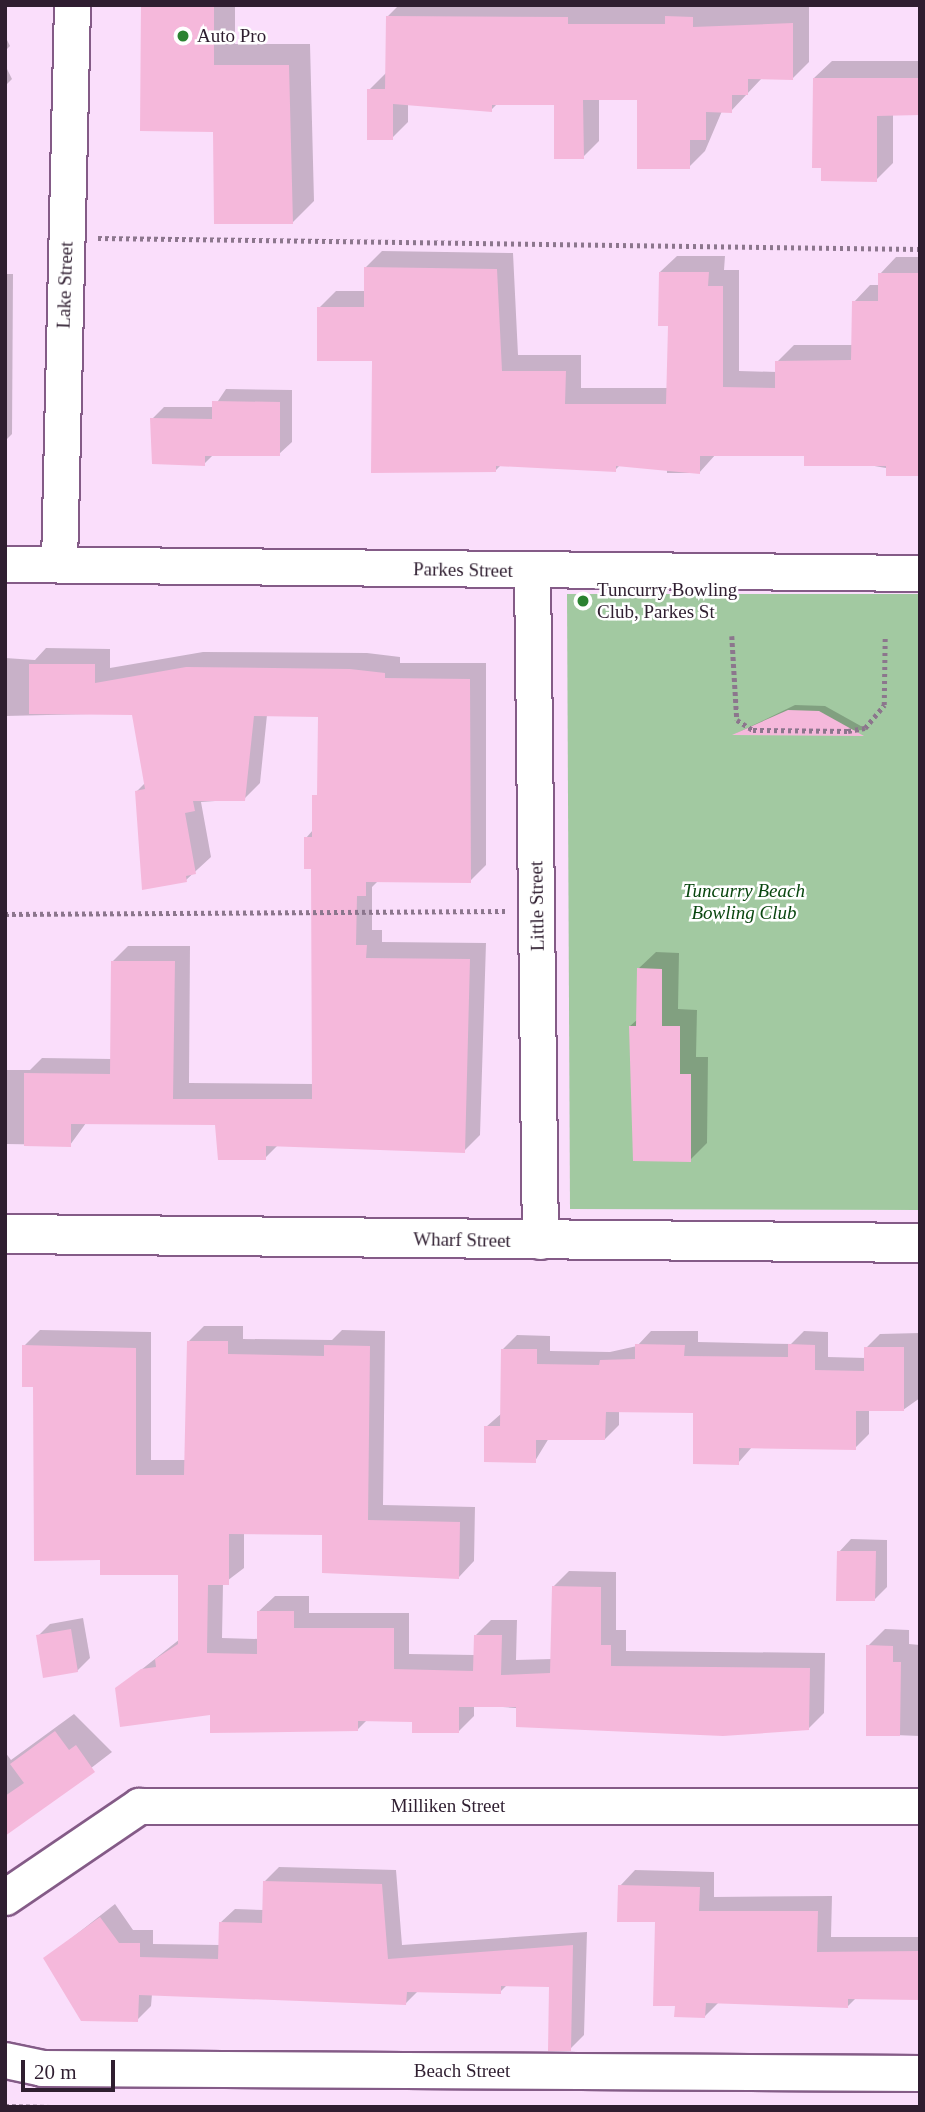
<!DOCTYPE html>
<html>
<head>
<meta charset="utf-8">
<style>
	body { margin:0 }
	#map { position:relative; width:925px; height:2112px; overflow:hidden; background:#fadefb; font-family:"Times New Roman",serif }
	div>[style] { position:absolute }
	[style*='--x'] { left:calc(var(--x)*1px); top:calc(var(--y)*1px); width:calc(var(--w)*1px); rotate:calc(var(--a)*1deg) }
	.green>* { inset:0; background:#a2c9a1 }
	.shadow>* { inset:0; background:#0003 }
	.building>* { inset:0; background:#f5b8db }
	.path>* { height:4.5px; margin-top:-2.25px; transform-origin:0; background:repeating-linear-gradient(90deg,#8c768d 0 3.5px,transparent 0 7px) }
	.roads { filter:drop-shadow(2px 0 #845b87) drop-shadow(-2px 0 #845b87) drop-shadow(0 2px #845b87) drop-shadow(0 -2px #845b87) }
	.street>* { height:35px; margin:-17.5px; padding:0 17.5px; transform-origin:17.5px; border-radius:17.5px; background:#fff }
	.secondary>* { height:38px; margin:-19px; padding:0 19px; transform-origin:19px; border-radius:19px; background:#fff }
	.dots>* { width:19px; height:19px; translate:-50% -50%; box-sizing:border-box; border:4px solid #fff; border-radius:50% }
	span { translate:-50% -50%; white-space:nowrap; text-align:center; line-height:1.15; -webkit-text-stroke:5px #fff; paint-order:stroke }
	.poi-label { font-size:19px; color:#2f1e30 }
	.left { translate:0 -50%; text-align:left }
	.street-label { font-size:19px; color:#2f1e30 }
	.park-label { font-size:19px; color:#0a4710; font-style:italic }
	.frame { position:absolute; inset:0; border:7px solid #2f1e30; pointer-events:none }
	.scale { position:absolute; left:21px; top:2060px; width:94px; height:32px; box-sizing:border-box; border:4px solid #2f1e30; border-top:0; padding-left:9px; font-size:21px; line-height:24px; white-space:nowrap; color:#2f1e30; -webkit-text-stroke:5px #fff; paint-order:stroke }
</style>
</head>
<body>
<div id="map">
	<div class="green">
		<i style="clip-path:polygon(567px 594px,920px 594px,920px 1210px,570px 1209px)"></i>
	</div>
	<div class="shadow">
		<i style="clip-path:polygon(143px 5px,235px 5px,235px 44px,310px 44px,314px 201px,292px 223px,215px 130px)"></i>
		<i style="clip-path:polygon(399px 5px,809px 7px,809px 62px,793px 78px,762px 78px,731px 111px,722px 111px,705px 151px,689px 167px,639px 98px,599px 98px,599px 141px,583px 157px,556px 103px,498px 103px,491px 110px,408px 103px,408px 122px,392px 138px,369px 90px,386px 73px,387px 17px)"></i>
		<i style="clip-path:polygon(5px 36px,10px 46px,5px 51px)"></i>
		<i style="clip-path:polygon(920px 55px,920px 113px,893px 114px,893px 163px,876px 180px,814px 78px,832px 61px,919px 61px)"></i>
		<i style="clip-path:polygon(5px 65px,12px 79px,5px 86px)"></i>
		<i style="clip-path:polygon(382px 251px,513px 253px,518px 355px,581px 355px,581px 388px,668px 388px,670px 325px,660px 272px,677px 256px,725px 256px,724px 270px,739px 270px,739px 371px,777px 372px,777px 362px,794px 345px,853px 345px,854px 302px,870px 285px,880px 285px,880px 274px,896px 257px,920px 257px,920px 474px,806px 454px,716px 454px,699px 473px,667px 473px,667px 465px,621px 464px,615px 470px,501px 465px,496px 470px,319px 308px,336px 291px,365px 291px,365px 268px)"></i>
		<i style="clip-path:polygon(5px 274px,13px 274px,12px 434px,5px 441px)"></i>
		<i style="clip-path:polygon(226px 389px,292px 390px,292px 442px,279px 454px,214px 454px,204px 464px,152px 419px,164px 407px,214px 407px)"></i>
		<i style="clip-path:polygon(46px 648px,110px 649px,110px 668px,203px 652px,367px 653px,400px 657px,400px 663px,486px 663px,486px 865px,470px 881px,378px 881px,372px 887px,372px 930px,382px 930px,382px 942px,486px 943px,480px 1135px,464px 1151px,279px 1144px,265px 1158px,216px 1123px,86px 1123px,70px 1145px,5px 1144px,5px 1070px,30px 1070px,42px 1058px,112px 1059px,112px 962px,128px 946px,190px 946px,189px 1083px,314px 1084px,313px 867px,306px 838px,313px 830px,319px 790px,320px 715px,267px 715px,260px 783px,244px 799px,201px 802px,211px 857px,186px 880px,137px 791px,146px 782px,133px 713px,5px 716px,5px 658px,35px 660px)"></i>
		<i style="clip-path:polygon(795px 705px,825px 706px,868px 730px,737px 733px)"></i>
		<i style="clip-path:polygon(656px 952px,679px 953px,678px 1009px,697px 1010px,696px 1057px,708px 1057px,707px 1143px,690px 1160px,630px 1026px,638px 1019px,638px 969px)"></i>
		<i style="clip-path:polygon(204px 1326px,243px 1326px,243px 1339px,332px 1340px,342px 1330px,385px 1331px,383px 1505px,475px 1507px,474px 1561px,459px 1577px,324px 1534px,244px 1533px,244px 1568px,223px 1584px,222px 1638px,259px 1639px,259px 1611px,275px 1596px,309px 1596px,309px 1613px,409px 1613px,409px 1654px,475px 1655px,475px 1636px,491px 1620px,517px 1620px,516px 1660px,552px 1659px,553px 1587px,569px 1571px,616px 1572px,616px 1630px,626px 1630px,626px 1651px,825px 1653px,824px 1713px,808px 1729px,474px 1705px,474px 1716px,458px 1732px,414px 1720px,368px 1719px,358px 1729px,212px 1713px,117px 1689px,180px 1639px,180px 1574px,102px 1558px,24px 1346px,40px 1330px,151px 1332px,151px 1460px,186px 1460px,188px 1342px)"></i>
		<i style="clip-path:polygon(651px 1331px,698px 1331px,698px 1342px,791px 1344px,804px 1331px,828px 1332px,828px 1357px,866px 1358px,866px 1348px,880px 1334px,920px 1333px,920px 1398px,903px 1410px,869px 1409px,869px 1434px,855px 1448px,752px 1447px,738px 1463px,695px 1411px,619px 1410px,619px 1425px,605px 1439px,549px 1438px,535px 1461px,486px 1427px,502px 1413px,503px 1349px,517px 1335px,550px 1336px,550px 1351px,610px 1352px,637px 1346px)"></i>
		<i style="clip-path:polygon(851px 1539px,887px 1540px,887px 1587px,874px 1600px,839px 1552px)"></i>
		<i style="clip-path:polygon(83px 1618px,90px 1658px,77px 1671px,38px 1636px,50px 1624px)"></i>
		<i style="clip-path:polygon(885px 1629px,909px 1630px,909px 1644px,920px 1645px,920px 1736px,868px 1734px,868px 1646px)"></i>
		<i style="clip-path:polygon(74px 1714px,112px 1752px,5px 1834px,5px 1752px,11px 1760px)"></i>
		<i style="clip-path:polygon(279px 1867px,396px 1870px,402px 1945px,587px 1932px,584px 2035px,570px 2049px,550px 1985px,508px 1984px,500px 1992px,418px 1991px,406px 2003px,152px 1994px,151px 2006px,137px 2020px,45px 1959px,115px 1904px,133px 1930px,153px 1930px,153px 1944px,220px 1945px,220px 1923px,235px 1909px,264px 1910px,264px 1882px)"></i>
		<i style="clip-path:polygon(635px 1870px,714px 1872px,714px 1897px,832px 1896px,831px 1937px,920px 1937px,920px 1999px,857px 1997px,848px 2006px,719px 2002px,705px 2016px,677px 2004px,657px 1921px,620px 1886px)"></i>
	</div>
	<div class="building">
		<i style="clip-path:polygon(141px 5px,214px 7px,214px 65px,289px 65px,293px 224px,214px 224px,213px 132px,140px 131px)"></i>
		<i style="clip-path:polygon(386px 16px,568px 17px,568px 24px,665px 24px,665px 16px,693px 17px,693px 27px,793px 23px,793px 80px,748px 79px,748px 95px,732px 95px,732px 113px,706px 112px,706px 140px,690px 140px,690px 169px,637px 169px,637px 100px,583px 100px,584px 159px,554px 159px,554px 105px,492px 105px,492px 112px,393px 104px,393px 140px,367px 140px,367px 89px,385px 89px)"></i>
		<i style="clip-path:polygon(813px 78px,920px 78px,920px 115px,877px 116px,877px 182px,821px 181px,821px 168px,812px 168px)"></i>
		<i style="clip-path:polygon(364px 267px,497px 269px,502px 371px,566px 371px,565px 404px,666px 404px,668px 326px,658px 326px,659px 272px,709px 272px,708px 286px,723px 286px,723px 387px,775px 388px,775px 361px,851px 360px,852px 301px,878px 301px,878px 273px,920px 273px,920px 476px,886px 476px,886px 466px,804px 466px,804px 456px,700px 456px,700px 474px,616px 466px,616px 472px,496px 466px,496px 472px,371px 473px,372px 361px,317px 361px,317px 307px,364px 307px)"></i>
		<i style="clip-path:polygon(212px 401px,280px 402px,280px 456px,205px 456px,205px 466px,152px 464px,150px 418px,212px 419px)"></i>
		<i style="clip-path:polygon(29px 664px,95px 664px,95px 683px,186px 667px,350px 669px,385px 673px,385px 678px,470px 679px,471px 883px,366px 882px,366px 896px,357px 896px,356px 945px,367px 945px,366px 958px,470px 959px,465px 1153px,266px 1146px,266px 1160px,218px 1160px,215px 1125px,71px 1124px,71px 1147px,24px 1146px,24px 1073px,110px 1074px,111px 961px,175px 961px,173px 1099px,312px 1099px,311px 869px,304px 869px,304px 837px,312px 837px,312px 795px,317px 795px,318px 717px,254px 716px,245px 801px,193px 801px,195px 811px,185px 813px,196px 874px,186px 876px,187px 882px,142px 890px,135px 791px,145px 789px,132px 715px,29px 714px)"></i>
		<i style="clip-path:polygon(788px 710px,819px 711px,864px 736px,732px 735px)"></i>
		<i style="clip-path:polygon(637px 968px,662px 969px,662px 1026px,680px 1026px,680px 1074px,691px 1074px,691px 1162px,633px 1161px,629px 1026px,636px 1026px)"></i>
		<i style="clip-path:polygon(187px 1341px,228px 1341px,228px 1354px,324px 1356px,324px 1345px,370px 1346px,368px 1520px,460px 1522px,459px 1579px,322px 1573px,322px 1535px,229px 1534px,229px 1585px,208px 1585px,207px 1653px,257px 1654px,257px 1611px,294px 1611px,294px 1628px,394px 1628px,394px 1669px,473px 1671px,474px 1635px,502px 1635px,501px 1675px,550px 1673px,552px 1586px,601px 1587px,601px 1645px,611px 1645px,611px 1666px,810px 1668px,809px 1730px,723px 1736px,516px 1727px,516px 1707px,459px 1707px,459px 1733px,412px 1733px,412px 1722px,358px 1721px,358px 1731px,210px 1733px,210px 1715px,120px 1727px,115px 1688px,141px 1669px,156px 1667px,155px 1659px,178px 1644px,178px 1575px,100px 1575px,100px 1560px,34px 1561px,33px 1387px,22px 1387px,22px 1345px,136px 1348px,136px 1475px,184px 1475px)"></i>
		<i style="clip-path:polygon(635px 1344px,685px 1345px,684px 1356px,788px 1357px,788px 1344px,815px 1345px,815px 1370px,864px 1371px,864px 1347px,904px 1347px,904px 1411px,856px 1411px,856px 1450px,739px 1448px,739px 1465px,693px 1464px,693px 1413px,606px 1412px,605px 1440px,536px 1440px,536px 1463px,484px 1462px,484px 1426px,500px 1426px,501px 1349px,537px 1349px,537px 1364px,599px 1365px,600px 1360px,635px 1359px)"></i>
		<i style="clip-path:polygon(837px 1551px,876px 1551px,875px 1601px,836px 1601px)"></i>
		<i style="clip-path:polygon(71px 1629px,78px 1672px,43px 1678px,36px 1635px)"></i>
		<i style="clip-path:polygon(866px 1645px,893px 1646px,893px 1662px,901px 1662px,900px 1736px,866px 1736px)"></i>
		<i style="clip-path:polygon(55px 1731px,69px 1750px,76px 1745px,95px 1772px,5px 1836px,5px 1796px,24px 1783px,10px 1764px)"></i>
		<i style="clip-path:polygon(263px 1881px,382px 1884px,388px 1959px,573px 1945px,571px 2051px,548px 2051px,549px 1987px,501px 1986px,501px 1994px,407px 1992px,406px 2005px,139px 1995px,138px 2022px,81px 2021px,43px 1958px,100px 1917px,119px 1943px,140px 1943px,140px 1957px,218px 1959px,219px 1922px,262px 1923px)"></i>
		<i style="clip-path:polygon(618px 1885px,700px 1887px,699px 1911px,818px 1911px,817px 1952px,920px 1951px,920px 2000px,848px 1999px,848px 2008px,706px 2003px,705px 2018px,674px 2017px,675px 2006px,653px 2006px,655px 1922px,617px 1922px)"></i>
	</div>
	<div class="path">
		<i style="--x:98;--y:238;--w:822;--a:0.77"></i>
		<i style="--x:732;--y:636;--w:84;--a:86.6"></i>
		<i style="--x:737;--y:720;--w:19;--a:32"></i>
		<i style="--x:753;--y:730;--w:95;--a:0.6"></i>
		<i style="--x:848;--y:731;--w:17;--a:-10"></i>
		<i style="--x:865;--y:728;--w:30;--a:-50"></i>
		<i style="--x:884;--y:705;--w:69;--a:-89.2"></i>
		<i style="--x:5;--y:914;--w:500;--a:-0.34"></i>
		<i style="--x:5;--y:2106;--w:46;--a:1.2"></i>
	</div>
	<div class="roads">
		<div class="street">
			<i style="--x:5;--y:564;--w:915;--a:0.56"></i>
			<i style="--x:59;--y:564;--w:559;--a:-88.67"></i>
			<i style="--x:532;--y:571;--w:670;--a:89.32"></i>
			<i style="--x:5;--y:1897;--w:162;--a:-34.2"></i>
			<i style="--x:139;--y:1806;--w:781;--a:0"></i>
			<i style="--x:5;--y:2060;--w:38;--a:12"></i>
			<i style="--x:42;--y:2068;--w:878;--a:0.33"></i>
		</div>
		<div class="secondary">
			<i style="--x:5;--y:1234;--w:915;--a:0.56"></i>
		</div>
	</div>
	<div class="dots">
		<i style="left:183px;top:36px;background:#2b8231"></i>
		<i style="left:583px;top:601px;background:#2b8231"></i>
	</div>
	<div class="poi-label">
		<span class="left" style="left:197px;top:36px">Auto Pro</span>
		<span class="left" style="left:597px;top:601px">Tuncurry Bowling<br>Club, Parkes St</span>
	</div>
	<div class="street-label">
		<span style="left:65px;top:285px;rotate:-88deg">Lake Street</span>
		<span style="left:463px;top:570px;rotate:1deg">Parkes Street</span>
		<span style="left:537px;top:906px;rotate:-91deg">Little Street</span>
		<span style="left:462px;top:1240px;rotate:1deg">Wharf Street</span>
		<span style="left:448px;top:1806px">Milliken Street</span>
		<span style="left:462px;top:2071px">Beach Street</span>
	</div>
	<div class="park-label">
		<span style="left:744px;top:902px">Tuncurry Beach<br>Bowling Club</span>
	</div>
	<div class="frame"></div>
	<div class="scale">20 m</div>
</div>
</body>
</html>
